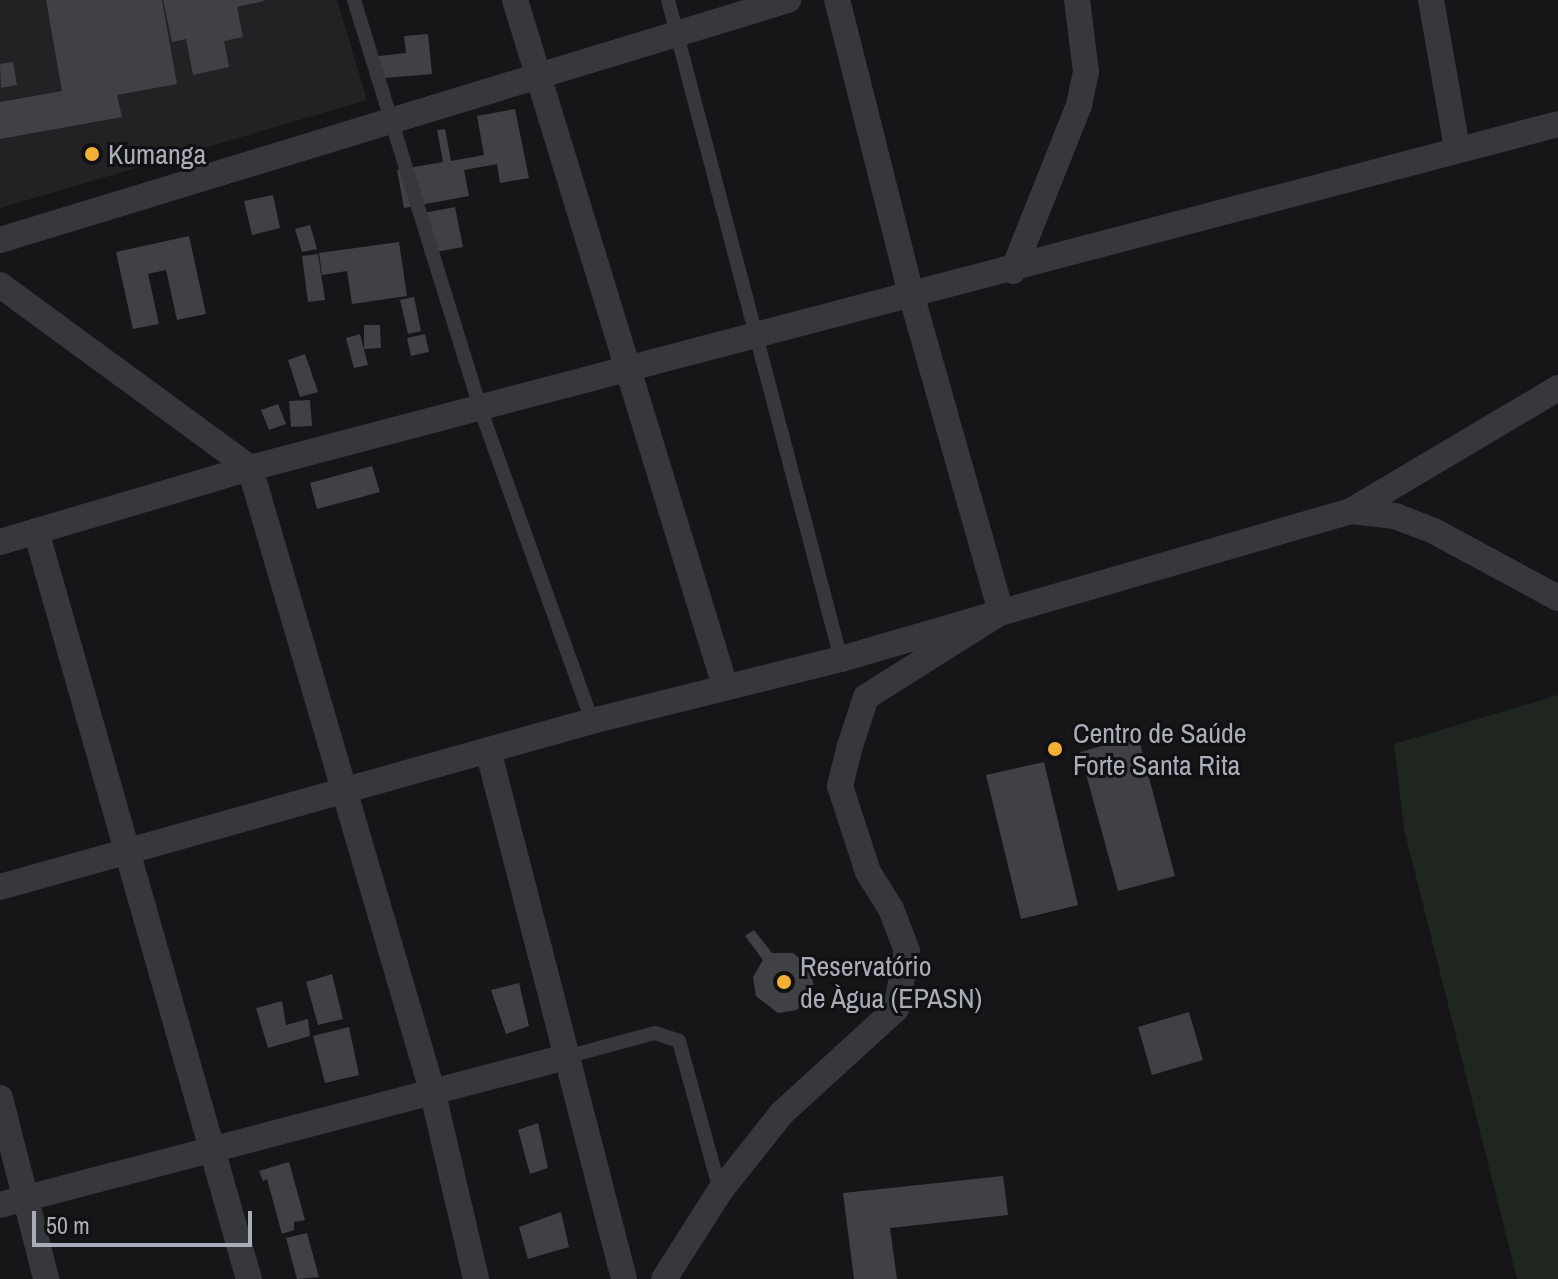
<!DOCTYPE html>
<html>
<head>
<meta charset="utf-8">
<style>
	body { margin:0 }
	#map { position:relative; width:1558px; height:1279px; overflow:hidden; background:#161618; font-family:"Archivo Narrow",sans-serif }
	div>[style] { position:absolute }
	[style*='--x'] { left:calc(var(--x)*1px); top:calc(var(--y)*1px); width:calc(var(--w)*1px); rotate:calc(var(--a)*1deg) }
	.built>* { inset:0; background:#222225 }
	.green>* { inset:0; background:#1e261f }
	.building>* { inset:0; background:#404145 }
	.service>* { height:14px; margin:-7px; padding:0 7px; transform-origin:7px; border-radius:7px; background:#37383d }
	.minor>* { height:26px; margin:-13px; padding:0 13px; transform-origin:13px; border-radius:13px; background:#37383d }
	.dots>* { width:22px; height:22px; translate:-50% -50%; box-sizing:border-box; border:4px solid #111113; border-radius:50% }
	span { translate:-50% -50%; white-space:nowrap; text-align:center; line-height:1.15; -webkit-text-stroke:6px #111113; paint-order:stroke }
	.poi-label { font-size:28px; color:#a8adb8 }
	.left { translate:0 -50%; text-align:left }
	.scale { position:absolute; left:32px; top:1211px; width:220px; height:36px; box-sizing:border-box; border:4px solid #a8adb8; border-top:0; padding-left:10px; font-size:24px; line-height:28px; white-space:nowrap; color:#a8adb8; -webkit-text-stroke:6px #111113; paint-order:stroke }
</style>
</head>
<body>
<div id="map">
	<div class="built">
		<i style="clip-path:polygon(0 0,337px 0,367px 100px,0 208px)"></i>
	</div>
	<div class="green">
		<i style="clip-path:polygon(1558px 695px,1558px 1279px,1517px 1279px,1404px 829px,1394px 744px)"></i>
	</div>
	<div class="building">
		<i style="clip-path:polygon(46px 0,162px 0,177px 84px,117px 95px,122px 117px,0 139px,0 102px,62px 91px)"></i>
		<i style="clip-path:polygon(163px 0,263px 0,264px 1px,237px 7px,243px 37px,224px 41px,229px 67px,193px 75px,186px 39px,172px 42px)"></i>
		<i style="clip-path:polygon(428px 34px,432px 74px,372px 79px,370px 57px,406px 53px,404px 36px)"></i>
		<i style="clip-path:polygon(13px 62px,17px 85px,1px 88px,0 64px)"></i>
		<i style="clip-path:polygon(515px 109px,529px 178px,500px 183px,497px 164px,464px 170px,469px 196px,404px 208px,397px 170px,443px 162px,437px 130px,445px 129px,451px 161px,484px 155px,477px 116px)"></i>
		<i style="clip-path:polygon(273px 195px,280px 228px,252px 235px,244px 201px)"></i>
		<i style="clip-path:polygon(455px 207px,463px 247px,425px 254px,418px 214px)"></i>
		<i style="clip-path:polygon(310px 225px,317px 249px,302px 252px,295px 229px)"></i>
		<i style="clip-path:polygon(189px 236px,206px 314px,177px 320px,166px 270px,148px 274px,159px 324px,133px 329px,116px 252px)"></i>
		<i style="clip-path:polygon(399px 242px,407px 296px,352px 304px,347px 271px,322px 275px,319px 253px)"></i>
		<i style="clip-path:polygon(318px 254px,325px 300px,308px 302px,302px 256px)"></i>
		<i style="clip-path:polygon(414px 297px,421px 331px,408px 334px,400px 300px)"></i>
		<i style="clip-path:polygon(364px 325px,380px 325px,381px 348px,364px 349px)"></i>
		<i style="clip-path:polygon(360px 334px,368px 365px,354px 368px,346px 338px)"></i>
		<i style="clip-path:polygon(425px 334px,429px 352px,411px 356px,407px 338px)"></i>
		<i style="clip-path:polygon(305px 354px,318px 392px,300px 397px,288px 360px)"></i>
		<i style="clip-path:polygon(310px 400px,312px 426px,291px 427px,289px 401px)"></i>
		<i style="clip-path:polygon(278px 404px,286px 424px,269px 430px,261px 410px)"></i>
		<i style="clip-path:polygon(372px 466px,380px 492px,317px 509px,310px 483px)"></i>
		<i style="clip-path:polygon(1138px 736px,1175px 876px,1118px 891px,1080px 752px)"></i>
		<i style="clip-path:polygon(1044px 762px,1078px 905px,1021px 919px,986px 775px)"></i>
		<i style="clip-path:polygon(754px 930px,772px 953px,793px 953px,810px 966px,814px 987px,797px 1010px,778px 1013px,756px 996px,753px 977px,763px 960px,745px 936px)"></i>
		<i style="clip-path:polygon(332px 974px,343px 1019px,318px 1025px,306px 982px)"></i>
		<i style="clip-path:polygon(519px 983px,529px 1026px,506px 1034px,491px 990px)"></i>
		<i style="clip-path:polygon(282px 1001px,286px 1025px,308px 1019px,310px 1036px,268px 1048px,256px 1008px)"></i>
		<i style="clip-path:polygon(1189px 1012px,1203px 1060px,1152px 1075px,1138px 1027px)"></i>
		<i style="clip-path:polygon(349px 1027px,359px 1075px,325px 1083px,313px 1036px)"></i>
		<i style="clip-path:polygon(538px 1123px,548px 1168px,530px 1174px,518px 1130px)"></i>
		<i style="clip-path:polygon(289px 1162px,305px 1220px,294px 1222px,294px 1230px,282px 1234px,267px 1179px,263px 1181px,259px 1171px)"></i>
		<i style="clip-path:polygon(1003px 1176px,1008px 1215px,890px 1228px,897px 1279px,854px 1279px,843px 1193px)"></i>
		<i style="clip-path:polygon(561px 1212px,569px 1247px,528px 1259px,519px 1227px)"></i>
		<i style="clip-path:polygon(307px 1233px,319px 1277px,297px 1279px,286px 1238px)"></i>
	</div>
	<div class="service">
		<i style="--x:354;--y:0;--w:427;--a:72.8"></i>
		<i style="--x:480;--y:408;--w:332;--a:70.3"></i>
		<i style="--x:668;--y:0;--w:681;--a:75.29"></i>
		<i style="--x:566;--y:1057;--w:92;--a:-15.1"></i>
		<i style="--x:655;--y:1033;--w:25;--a:18"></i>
		<i style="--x:679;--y:1041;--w:156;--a:74.7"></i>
	</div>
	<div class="minor">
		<i style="--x:515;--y:0;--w:717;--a:72.98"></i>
		<i style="--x:1431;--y:0;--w:149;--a:80"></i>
		<i style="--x:0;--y:240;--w:824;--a:-16.94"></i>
		<i style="--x:1013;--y:271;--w:179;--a:-68.3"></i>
		<i style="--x:1079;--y:105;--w:34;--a:-78"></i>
		<i style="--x:1086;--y:72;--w:73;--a:-97.1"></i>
		<i style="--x:0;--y:285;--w:310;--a:36.2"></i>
		<i style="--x:250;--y:468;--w:652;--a:73.7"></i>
		<i style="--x:433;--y:1094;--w:190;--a:76.9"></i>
		<i style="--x:1351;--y:511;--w:44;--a:6.5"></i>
		<i style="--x:1395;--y:516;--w:40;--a:21"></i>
		<i style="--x:1432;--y:530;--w:143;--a:28.4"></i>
		<i style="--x:36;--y:531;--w:778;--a:74.11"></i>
		<i style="--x:0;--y:542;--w:261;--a:-16.5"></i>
		<i style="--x:250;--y:468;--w:1352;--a:-14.73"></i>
		<i style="--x:488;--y:750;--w:546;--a:75.58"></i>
		<i style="--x:0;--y:887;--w:615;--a:-15.66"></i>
		<i style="--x:592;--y:721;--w:257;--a:-14"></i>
		<i style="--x:841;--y:659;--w:531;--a:-16.18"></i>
		<i style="--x:1351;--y:511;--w:241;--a:-30.7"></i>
		<i style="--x:0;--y:1098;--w:187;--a:75.7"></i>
		<i style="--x:0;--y:1205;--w:585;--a:-14.65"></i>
		<i style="--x:664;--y:1279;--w:104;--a:-57.5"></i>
		<i style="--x:720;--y:1191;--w:100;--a:-51.5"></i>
		<i style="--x:782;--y:1113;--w:154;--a:-42.4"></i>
		<i style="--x:896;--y:1009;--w:59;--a:-79.3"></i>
		<i style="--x:907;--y:951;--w:45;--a:-110.9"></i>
		<i style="--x:891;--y:909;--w:44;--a:-121.9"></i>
		<i style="--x:868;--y:872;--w:90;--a:-108"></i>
		<i style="--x:840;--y:786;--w:38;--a:-76"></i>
		<i style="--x:849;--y:749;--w:55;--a:-71.9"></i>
		<i style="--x:866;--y:697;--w:160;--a:-32.2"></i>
		<i style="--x:1001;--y:612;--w:326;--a:-105.8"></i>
		<i style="--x:912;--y:298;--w:307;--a:-104.1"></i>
	</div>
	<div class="dots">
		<i style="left:92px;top:154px;background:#f2b134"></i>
		<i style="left:1055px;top:749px;background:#f2b134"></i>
		<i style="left:784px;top:982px;background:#f2b134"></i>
	</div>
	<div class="poi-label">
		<span class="left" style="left:108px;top:154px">Kumanga</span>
		<span class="left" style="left:1073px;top:749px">Centro de Saúde<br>Forte Santa Rita</span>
		<span class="left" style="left:800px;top:982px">Reservatório<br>de Àgua (EPASN)</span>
	</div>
	<div class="scale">50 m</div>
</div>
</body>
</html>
